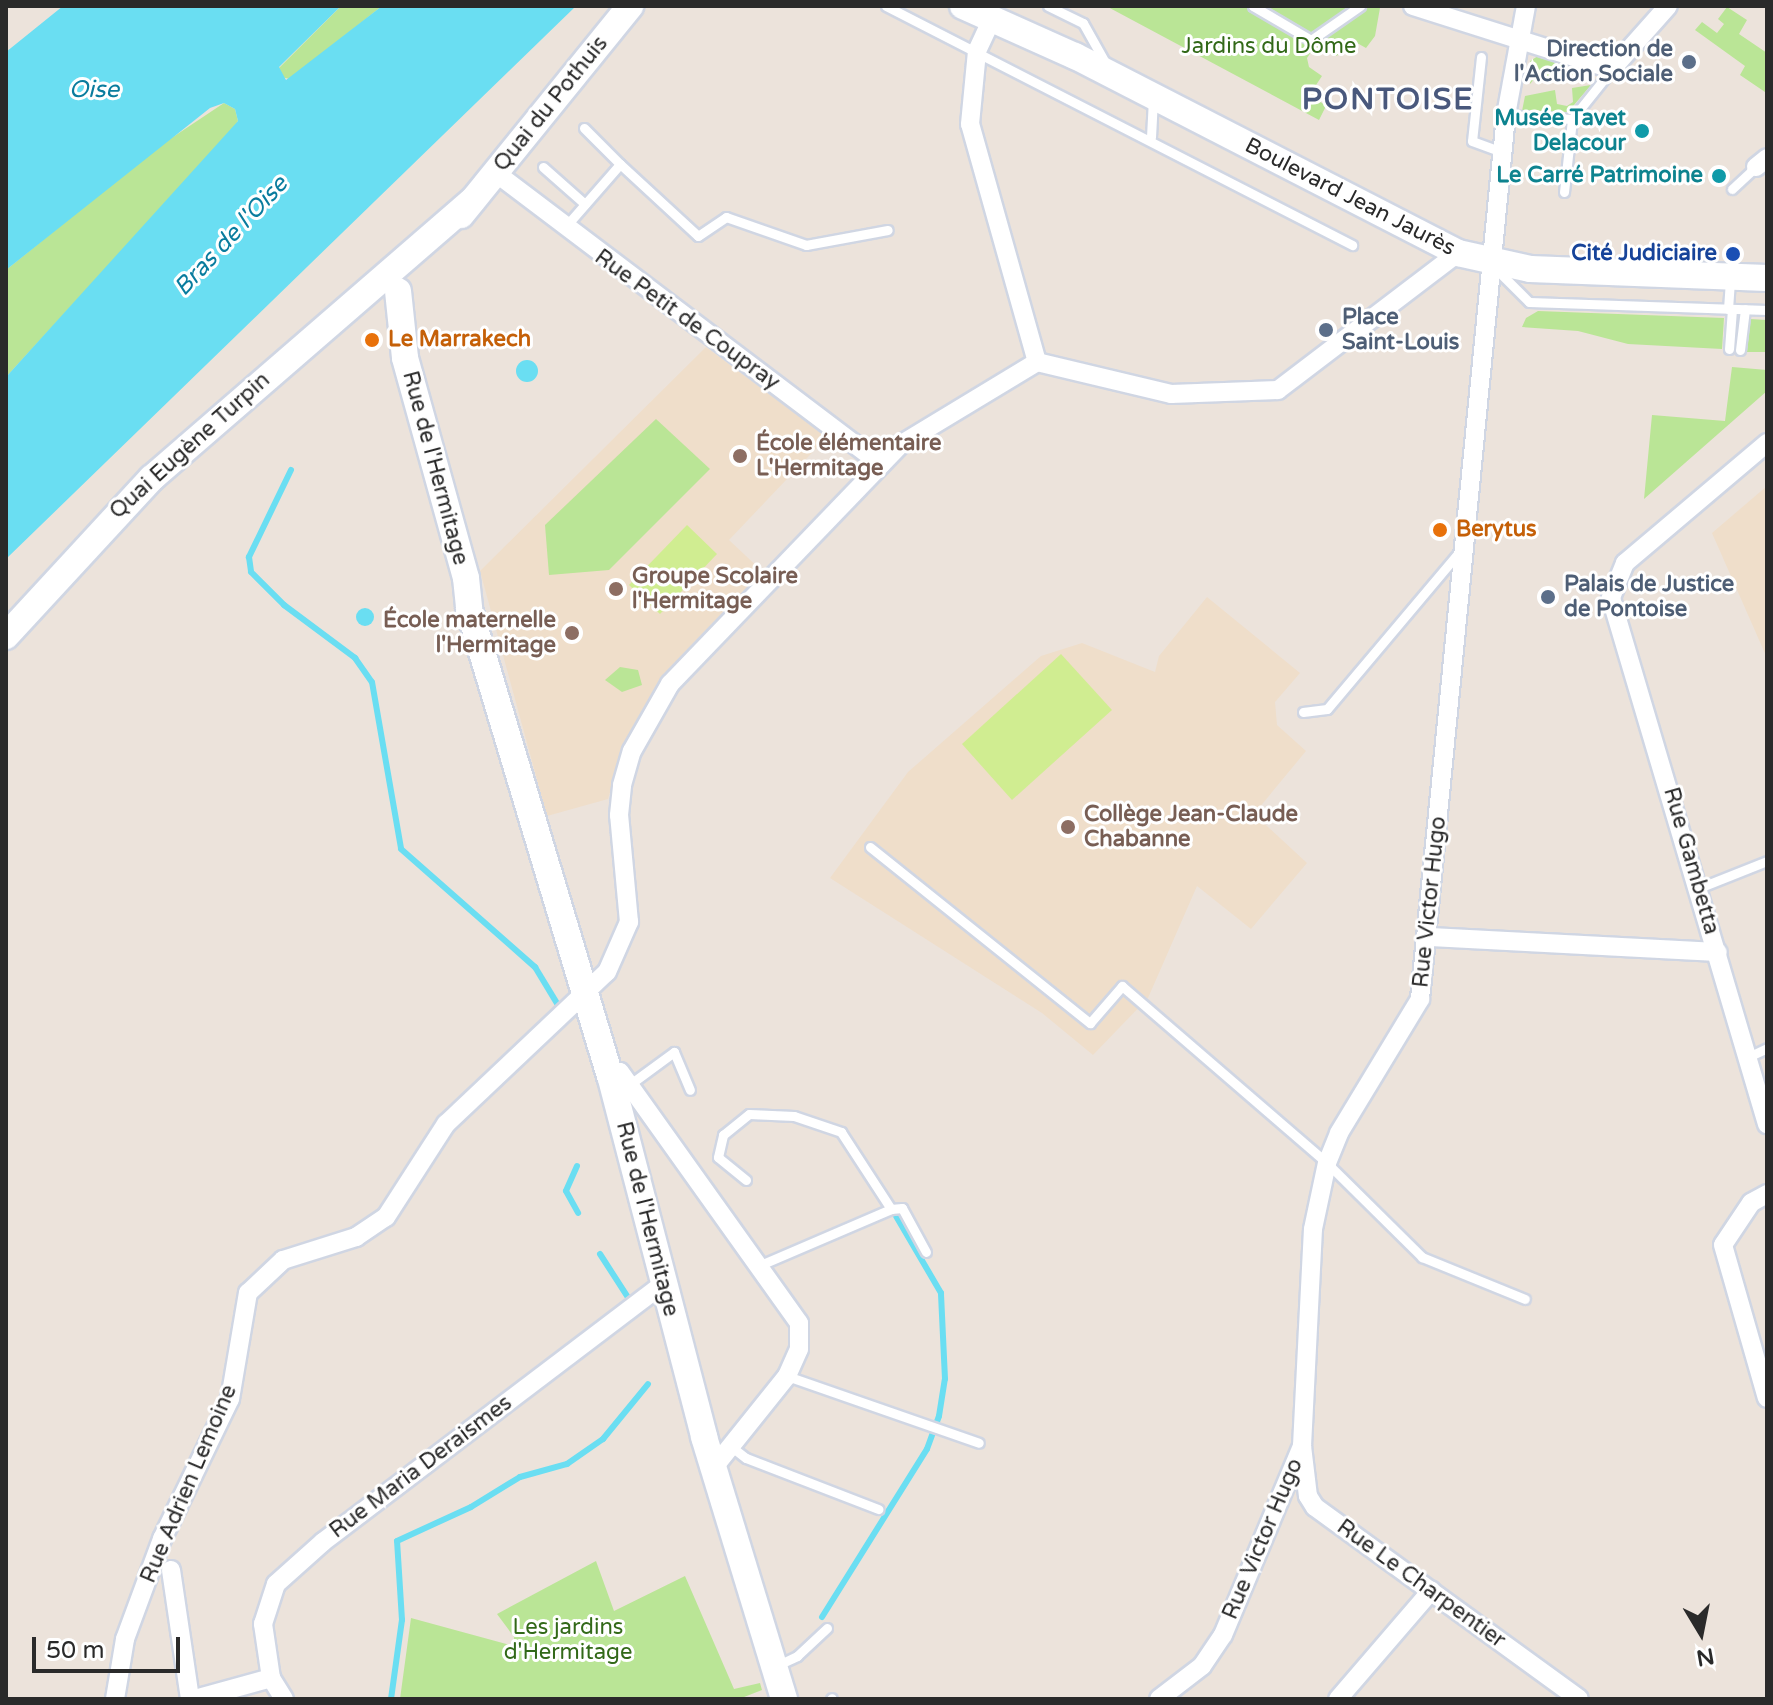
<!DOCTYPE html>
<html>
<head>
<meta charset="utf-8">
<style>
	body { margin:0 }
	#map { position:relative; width:1773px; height:1705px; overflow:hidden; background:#ece3db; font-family:"Varela Round",sans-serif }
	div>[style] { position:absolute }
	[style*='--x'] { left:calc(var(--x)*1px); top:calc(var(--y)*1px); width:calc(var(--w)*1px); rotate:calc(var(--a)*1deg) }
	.education>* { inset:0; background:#efdeca }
	.green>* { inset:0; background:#bae596 }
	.pitch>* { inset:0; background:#d0ed91 }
	.water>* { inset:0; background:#6adef2 }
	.round { border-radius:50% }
	.stream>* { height:6px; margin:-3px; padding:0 3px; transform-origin:3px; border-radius:3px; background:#6adef2 }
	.roads { filter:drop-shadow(2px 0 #d0d6e3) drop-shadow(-2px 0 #d0d6e3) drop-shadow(0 2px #d0d6e3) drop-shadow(0 -2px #d0d6e3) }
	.service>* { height:9px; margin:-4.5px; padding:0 4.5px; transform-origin:4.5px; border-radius:4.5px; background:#fff }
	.minor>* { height:18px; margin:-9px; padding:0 9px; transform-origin:9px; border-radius:9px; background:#fff }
	.secondary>* { height:26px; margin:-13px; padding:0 13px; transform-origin:13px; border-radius:13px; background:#fff }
	.dots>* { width:22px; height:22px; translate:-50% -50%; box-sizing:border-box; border:4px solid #fff; border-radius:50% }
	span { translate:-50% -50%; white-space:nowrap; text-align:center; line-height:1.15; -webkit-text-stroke:6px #fff; paint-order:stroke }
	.park-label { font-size:22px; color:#326918 }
	.service-label { font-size:22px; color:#4e5e75; font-weight:700 }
	.right { translate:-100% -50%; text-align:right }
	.left { translate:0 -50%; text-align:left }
	.street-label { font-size:22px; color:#2a2a2a }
	.culture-label { font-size:22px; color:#0d838f; font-weight:700 }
	.transit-label { font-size:22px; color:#164399; font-weight:700 }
	.food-label { font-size:22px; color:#c56008; font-weight:700 }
	.education-label { font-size:22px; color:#785e54; font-weight:700 }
	.water-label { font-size:24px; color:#097c9e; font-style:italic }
	.district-label { font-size:30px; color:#49587c; font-weight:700; letter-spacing:2px }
	.frame { position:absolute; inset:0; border:8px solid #2a2a2a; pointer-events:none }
	.north { position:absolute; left:1661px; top:1593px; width:80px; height:80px; -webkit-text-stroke:6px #fff; paint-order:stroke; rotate:170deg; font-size:22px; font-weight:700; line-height:32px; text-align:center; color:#2a2a2a }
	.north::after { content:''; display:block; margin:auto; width:28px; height:36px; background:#2a2a2a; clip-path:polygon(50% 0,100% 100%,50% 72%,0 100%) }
	.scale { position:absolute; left:32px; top:1637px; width:148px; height:36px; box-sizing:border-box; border:4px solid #2a2a2a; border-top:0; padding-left:10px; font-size:24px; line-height:28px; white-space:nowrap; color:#2a2a2a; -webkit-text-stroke:6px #fff; paint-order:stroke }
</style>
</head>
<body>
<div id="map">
	<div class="education">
		<i style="clip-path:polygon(706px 347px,827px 437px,729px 540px,762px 571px,658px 684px,623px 747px,608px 799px,547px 816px,480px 571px)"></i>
		<i style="clip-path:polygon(1767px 486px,1767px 658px,1712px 533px)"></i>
		<i style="clip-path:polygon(1207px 597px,1300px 673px,1275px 702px,1277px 725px,1306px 751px,1254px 814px,1307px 863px,1251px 929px,1197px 886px,1148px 998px,1093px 1055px,1042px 1013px,830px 878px,908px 772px,1041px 656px,1082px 643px,1155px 672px,1159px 656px)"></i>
	</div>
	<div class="green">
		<i style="clip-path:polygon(341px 6px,382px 6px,290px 79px,281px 77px,278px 69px)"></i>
		<i style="clip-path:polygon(1106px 6px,1376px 6px,1380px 8px,1375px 36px,1366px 48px,1348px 38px,1337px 56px,1324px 47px,1314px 48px,1307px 58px,1309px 67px,1322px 76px,1310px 94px,1326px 106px,1319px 120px)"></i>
		<i style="clip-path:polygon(1727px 7px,1747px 20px,1739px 34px,1767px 53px,1765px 92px,1740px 75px,1745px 66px,1695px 30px,1702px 22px,1717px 33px,1724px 24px,1718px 19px)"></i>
		<i style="clip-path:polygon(1538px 56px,1579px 70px,1579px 73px,1566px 77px,1557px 72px,1556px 78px,1535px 78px,1530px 84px,1530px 61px)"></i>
		<i style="clip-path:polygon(1591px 85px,1568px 112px,1522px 111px,1525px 96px,1555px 90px,1557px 104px,1567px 106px,1573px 102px,1572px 88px)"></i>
		<i style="clip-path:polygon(224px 103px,235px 109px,238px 121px,230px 133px,6px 377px,6px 270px,158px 147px)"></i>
		<i style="clip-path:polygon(1538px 311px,1724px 318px,1722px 349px,1628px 344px,1578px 331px,1522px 327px,1526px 318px)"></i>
		<i style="clip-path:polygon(1750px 319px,1767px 320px,1767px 352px,1747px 352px)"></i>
		<i style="clip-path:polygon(1732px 367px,1767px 370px,1767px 391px,1644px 499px,1652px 415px,1725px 421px)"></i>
		<i style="clip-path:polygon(656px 419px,710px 469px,609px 570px,549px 575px,545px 525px)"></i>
		<i style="clip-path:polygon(620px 667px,638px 670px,642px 685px,622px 692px,605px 680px)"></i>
		<i style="clip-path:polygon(596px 1561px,614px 1611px,685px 1576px,734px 1689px,760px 1683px,762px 1690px,739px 1699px,400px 1699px,411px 1618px,514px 1646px,514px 1637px,497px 1614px)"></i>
	</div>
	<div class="pitch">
		<i style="clip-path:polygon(687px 525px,717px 554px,660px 614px,629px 585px)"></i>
		<i style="clip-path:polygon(1061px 654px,1112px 710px,1012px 800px,962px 744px)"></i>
	</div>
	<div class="water">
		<i style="clip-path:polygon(63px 6px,341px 6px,279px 67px,286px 80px,382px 6px,576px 6px,6px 559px,6px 377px,238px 121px,235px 109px,224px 103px,210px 108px,6px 270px,6px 52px)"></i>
		<i class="round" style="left:516px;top:360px;width:22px;height:22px"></i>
		<i class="round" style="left:356px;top:608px;width:18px;height:18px"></i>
	</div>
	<div class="stream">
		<i style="--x:291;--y:470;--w:97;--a:115.8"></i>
		<i style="--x:249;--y:557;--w:15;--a:82"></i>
		<i style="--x:251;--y:572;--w:47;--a:45"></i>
		<i style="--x:284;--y:605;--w:89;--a:36.7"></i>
		<i style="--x:355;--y:658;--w:29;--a:55"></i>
		<i style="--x:372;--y:682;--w:169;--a:80.1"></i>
		<i style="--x:401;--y:849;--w:179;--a:41.4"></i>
		<i style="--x:535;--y:967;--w:44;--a:58.8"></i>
		<i style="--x:577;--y:1166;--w:27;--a:114"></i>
		<i style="--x:566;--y:1191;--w:25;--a:61"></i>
		<i style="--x:600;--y:1254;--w:54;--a:57.2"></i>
		<i style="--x:822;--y:1617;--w:198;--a:-58"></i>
		<i style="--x:927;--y:1449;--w:35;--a:-70"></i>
		<i style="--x:939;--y:1416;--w:37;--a:-81"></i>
		<i style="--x:945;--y:1379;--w:86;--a:-92.7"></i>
		<i style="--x:941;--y:1293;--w:89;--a:-120.3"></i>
		<i style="--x:391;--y:1699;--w:80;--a:-82.1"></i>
		<i style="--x:402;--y:1620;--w:79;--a:-93.6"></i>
		<i style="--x:397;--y:1541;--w:81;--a:-24.7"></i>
		<i style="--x:471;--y:1507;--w:57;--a:-31.5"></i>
		<i style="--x:520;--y:1477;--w:49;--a:-15.5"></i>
		<i style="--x:567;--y:1464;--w:44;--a:-34.8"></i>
		<i style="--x:603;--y:1439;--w:71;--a:-50.7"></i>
	</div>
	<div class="roads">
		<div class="service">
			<i style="--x:886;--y:6;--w:524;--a:27.15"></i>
			<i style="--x:1048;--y:6;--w:39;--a:26"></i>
			<i style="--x:1083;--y:23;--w:49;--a:60.8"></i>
			<i style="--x:1253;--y:6;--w:67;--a:30.4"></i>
			<i style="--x:1311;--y:40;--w:60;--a:-34.8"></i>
			<i style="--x:1481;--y:57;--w:84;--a:96.1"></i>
			<i style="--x:1472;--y:141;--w:32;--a:20"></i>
			<i style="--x:1506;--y:115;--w:66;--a:3.5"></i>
			<i style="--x:584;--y:128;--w:51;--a:45"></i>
			<i style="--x:1151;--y:137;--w:37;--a:-87"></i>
			<i style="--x:543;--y:167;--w:56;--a:41.4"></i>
			<i style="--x:1732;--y:189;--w:33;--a:-43"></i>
			<i style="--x:1564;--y:192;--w:73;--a:-83.7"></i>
			<i style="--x:1572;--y:119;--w:64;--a:-51.3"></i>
			<i style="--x:566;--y:226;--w:82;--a:-48.9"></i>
			<i style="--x:620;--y:164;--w:106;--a:42.7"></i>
			<i style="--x:698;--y:236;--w:34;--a:-34"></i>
			<i style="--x:726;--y:217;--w:85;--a:19.3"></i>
			<i style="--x:806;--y:245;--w:83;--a:-10.4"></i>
			<i style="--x:1495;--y:268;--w:48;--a:45"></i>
			<i style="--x:1529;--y:302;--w:238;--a:1.9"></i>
			<i style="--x:1728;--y:309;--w:29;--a:-86"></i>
			<i style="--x:1729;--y:349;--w:40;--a:-85.7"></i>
			<i style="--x:1740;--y:350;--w:41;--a:-83"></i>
			<i style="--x:1303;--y:712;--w:24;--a:-7"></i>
			<i style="--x:1327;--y:709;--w:208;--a:-49.9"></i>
			<i style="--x:870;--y:847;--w:282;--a:38.7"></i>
			<i style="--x:1090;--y:1023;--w:49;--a:-49.1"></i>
			<i style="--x:1122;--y:986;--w:271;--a:40.8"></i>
			<i style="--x:1327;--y:1163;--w:134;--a:44.7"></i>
			<i style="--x:1422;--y:1257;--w:111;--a:22.2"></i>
			<i style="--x:1699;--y:888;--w:73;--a:-21.7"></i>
			<i style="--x:1748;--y:1057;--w:21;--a:-25"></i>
			<i style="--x:629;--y:1085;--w:56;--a:-36.3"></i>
			<i style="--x:674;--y:1052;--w:41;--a:67.2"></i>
			<i style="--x:746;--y:1180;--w:36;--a:-141"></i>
			<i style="--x:718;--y:1157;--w:23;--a:-77"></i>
			<i style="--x:723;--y:1135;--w:33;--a:-39"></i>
			<i style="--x:749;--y:1114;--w:45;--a:2.5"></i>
			<i style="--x:794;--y:1116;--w:50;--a:18.8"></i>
			<i style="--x:841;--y:1132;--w:92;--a:57"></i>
			<i style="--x:891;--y:1209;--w:145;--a:156.8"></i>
			<i style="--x:891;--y:1209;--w:11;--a:-5"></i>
			<i style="--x:902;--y:1208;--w:50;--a:61.4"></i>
			<i style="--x:787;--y:1376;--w:203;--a:19.2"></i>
			<i style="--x:733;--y:1448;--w:16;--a:38"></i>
			<i style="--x:746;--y:1458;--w:142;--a:21.1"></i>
			<i style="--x:778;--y:1665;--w:21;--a:-25"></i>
			<i style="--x:797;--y:1656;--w:41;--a:-43"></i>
			<i style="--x:831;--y:1699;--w:1;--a:-45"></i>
		</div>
		<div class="minor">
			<i style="--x:1413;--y:6;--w:209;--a:17.6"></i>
			<i style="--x:1612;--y:69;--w:84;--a:-48.4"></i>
			<i style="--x:1756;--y:167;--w:14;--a:-39"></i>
			<i style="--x:496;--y:173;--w:483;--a:37.1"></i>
			<i style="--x:1037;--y:362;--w:138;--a:13.4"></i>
			<i style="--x:1171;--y:394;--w:107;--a:-2.1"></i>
			<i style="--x:1278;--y:390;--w:226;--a:-37.3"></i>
			<i style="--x:1767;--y:443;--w:186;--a:139.8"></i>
			<i style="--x:1625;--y:563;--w:38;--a:112"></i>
			<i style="--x:1611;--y:598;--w:549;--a:73.48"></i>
			<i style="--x:1430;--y:937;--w:288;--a:3"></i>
			<i style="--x:610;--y:1075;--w:10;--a:-17"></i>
			<i style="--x:620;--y:1072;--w:308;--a:54.5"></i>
			<i style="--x:799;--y:1323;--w:26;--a:90"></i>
			<i style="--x:799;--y:1349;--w:30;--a:114"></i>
			<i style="--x:787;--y:1376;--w:115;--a:128.7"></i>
			<i style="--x:1767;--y:1194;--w:18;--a:151"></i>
			<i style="--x:1751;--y:1203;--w:50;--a:123.7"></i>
			<i style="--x:1723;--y:1245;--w:159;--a:74"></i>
			<i style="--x:1302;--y:1446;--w:50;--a:83.2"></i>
			<i style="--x:1308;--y:1496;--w:13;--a:58"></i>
			<i style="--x:1315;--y:1507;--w:326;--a:36"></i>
			<i style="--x:171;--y:1570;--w:130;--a:81.6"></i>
			<i style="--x:115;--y:1699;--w:61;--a:-80.5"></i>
			<i style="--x:125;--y:1639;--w:107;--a:-69.7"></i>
			<i style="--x:162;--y:1539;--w:156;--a:-64.1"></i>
			<i style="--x:230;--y:1399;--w:108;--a:-80.4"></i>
			<i style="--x:248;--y:1293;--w:48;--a:-43.3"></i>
			<i style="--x:283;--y:1260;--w:77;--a:-17.5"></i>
			<i style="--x:356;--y:1237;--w:36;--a:-34"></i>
			<i style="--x:386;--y:1217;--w:111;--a:-57.2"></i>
			<i style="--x:446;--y:1124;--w:221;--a:-43.4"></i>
			<i style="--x:607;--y:972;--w:55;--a:-66.3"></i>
			<i style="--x:629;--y:922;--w:107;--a:-95.3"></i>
			<i style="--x:619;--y:815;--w:30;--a:-84"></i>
			<i style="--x:622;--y:785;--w:35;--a:-74"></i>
			<i style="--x:632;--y:751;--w:77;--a:-60.4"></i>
			<i style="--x:670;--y:684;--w:332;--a:-46.1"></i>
			<i style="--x:900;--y:445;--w:160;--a:-31.2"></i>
			<i style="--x:1037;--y:362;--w:247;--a:-105.7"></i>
			<i style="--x:970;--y:124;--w:73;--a:-84.5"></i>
			<i style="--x:977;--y:51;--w:38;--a:-65"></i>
			<i style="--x:195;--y:1699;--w:79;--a:-15.4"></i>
			<i style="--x:284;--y:1699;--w:25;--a:-122"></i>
			<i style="--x:271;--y:1678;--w:55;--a:-98.4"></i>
			<i style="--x:263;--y:1624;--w:42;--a:-72"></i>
			<i style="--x:276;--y:1584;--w:63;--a:-41.8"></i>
			<i style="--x:323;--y:1542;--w:430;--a:-37.2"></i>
			<i style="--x:1159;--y:1699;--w:54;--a:-37.5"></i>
			<i style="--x:1202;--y:1666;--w:37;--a:-56"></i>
			<i style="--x:1223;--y:1635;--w:205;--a:-67.3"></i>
			<i style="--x:1302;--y:1446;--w:217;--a:-87.1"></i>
			<i style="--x:1313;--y:1229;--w:67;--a:-78"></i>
			<i style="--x:1327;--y:1163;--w:32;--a:-68"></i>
			<i style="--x:1339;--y:1133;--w:157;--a:-58.8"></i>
			<i style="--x:1420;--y:999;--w:888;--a:-84.44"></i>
			<i style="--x:1506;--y:115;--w:111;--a:-79.6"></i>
			<i style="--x:1338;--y:1699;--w:143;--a:-49.3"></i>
		</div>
		<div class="secondary">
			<i style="--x:963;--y:6;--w:123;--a:24.1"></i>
			<i style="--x:1075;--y:56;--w:431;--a:27.2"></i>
			<i style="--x:1458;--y:253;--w:74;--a:12.5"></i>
			<i style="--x:1530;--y:269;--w:237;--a:2.2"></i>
			<i style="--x:461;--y:215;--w:269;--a:-51"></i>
			<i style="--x:398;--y:291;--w:67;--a:84"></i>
			<i style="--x:405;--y:358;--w:228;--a:74.5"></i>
			<i style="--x:466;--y:578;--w:31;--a:84"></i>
			<i style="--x:469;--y:609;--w:487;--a:73.2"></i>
			<i style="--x:610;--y:1075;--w:374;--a:75.4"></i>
			<i style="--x:704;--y:1437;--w:274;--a:73"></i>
			<i style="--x:6;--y:636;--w:215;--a:-47.3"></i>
			<i style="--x:152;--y:478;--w:423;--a:-40.9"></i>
		</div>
	</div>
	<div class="dots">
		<i style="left:1689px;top:62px;background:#5c6f8a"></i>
		<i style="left:1642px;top:131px;background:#0f9aa8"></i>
		<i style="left:1719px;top:176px;background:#0f9aa8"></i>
		<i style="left:1733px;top:254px;background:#1a4fb4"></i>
		<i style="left:1326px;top:330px;background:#5c6f8a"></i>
		<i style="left:372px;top:340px;background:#e8710a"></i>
		<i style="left:740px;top:456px;background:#8d6e63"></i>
		<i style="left:1440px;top:530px;background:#e8710a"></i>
		<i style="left:616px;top:589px;background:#8d6e63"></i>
		<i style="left:1548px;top:597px;background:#5c6f8a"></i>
		<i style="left:572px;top:633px;background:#8d6e63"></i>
		<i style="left:1068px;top:827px;background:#8d6e63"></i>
	</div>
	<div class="park-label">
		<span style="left:1269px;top:47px">Jardins du Dôme</span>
		<span style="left:568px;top:1640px">Les jardins<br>d'Hermitage</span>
	</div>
	<div class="service-label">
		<span class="right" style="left:1673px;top:62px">Direction de<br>l'Action Sociale</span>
		<span class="left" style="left:1342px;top:330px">Place<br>Saint-Louis</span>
		<span class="left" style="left:1564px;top:597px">Palais de Justice<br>de Pontoise</span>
	</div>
	<div class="street-label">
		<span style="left:551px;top:104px;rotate:-51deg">Quai du Pothuis</span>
		<span style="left:1350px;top:197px;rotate:27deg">Boulevard Jean Jaurès</span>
		<span style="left:687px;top:320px;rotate:36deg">Rue Petit de Coupray</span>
		<span style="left:190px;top:446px;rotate:-42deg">Quai Eugène Turpin</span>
		<span style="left:435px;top:468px;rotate:75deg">Rue de l'Hermitage</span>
		<span style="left:1691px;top:861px;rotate:74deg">Rue Gambetta</span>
		<span style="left:1430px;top:902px;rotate:-84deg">Rue Victor Hugo</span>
		<span style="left:647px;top:1219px;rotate:76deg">Rue de l'Hermitage</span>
		<span style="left:421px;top:1467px;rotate:-37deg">Rue Maria Deraismes</span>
		<span style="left:189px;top:1484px;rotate:-67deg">Rue Adrien Lemoine</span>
		<span style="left:1263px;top:1539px;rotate:-67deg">Rue Victor Hugo</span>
		<span style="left:1421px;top:1584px;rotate:36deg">Rue Le Charpentier</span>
	</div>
	<div class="culture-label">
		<span class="right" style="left:1626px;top:131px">Musée Tavet<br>Delacour</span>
		<span class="right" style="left:1703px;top:176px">Le Carré Patrimoine</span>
	</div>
	<div class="transit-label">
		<span class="right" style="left:1717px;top:254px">Cité Judiciaire</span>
	</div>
	<div class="food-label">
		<span class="left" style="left:388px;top:340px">Le Marrakech</span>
		<span class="left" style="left:1456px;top:530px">Berytus</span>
	</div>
	<div class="education-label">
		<span class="left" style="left:756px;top:456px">École élémentaire<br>L'Hermitage</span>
		<span class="left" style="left:632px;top:589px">Groupe Scolaire<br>l'Hermitage</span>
		<span class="right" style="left:556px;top:633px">École maternelle<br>l'Hermitage</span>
		<span class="left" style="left:1084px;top:827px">Collège Jean-Claude<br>Chabanne</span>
	</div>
	<div class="water-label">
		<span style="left:94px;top:90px">Oise</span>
		<span style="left:231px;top:236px;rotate:-47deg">Bras de l'Oise</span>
	</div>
	<div class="district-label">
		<span style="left:1388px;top:100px">PONTOISE</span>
	</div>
	<div class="frame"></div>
	<div class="north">N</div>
	<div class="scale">50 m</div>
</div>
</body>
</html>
